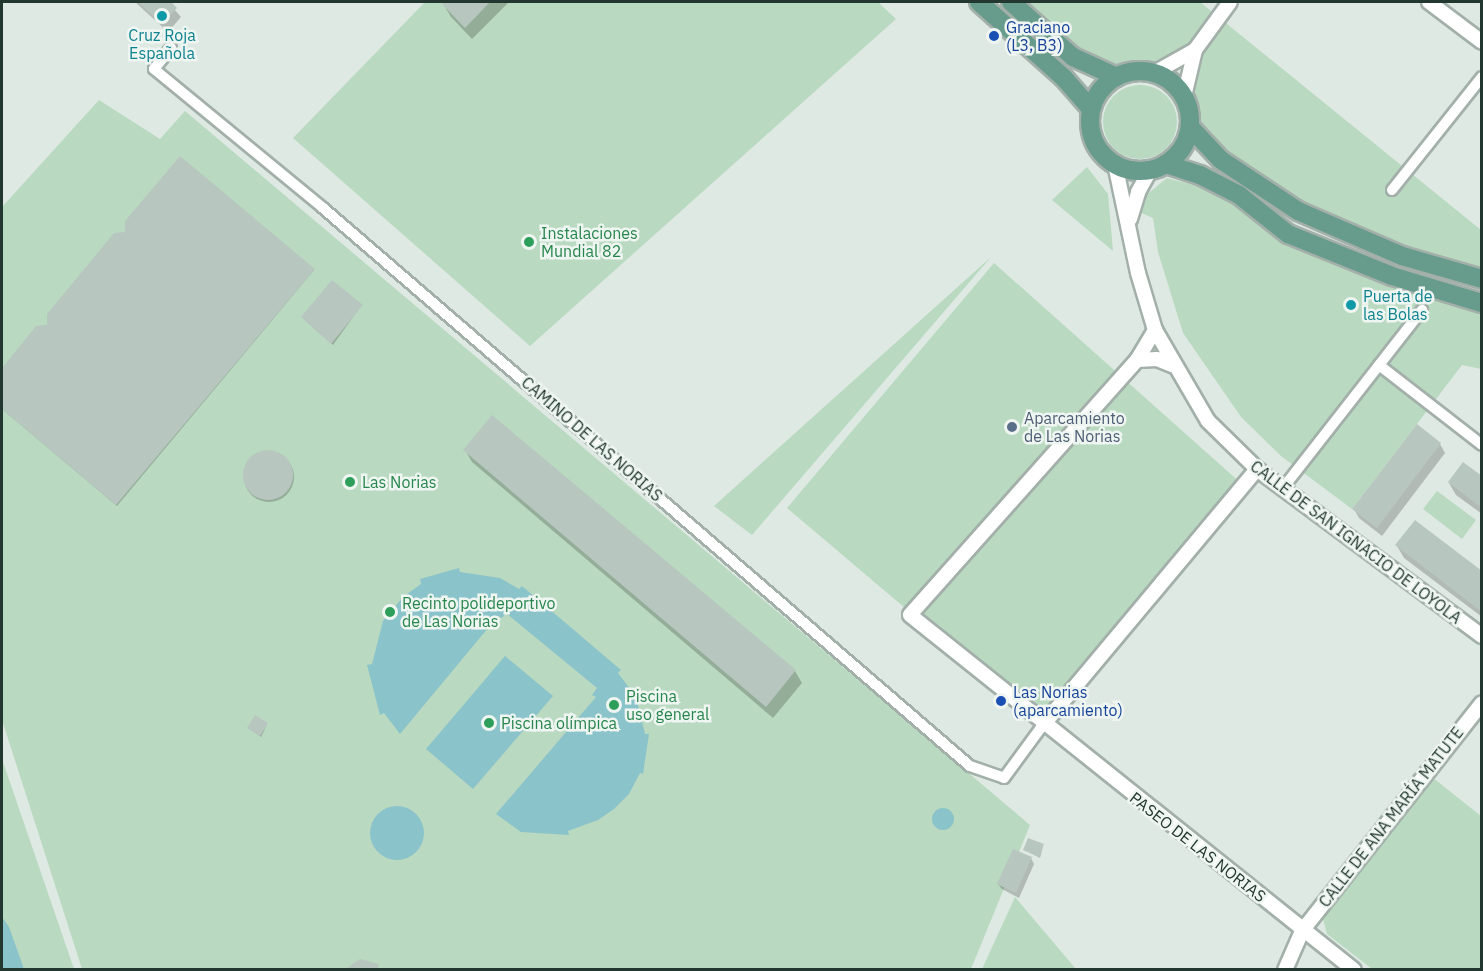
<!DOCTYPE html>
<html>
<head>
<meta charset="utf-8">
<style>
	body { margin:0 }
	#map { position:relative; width:1483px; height:971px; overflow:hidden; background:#dfe9e4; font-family:"IBM Plex Sans",sans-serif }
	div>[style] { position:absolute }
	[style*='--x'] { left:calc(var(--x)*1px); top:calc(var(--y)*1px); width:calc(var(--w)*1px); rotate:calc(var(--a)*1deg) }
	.green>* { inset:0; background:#b9d9c0 }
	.round { border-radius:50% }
	.water>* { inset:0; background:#8bc3ca }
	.shadow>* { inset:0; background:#0003 }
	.building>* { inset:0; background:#b8c6c0 }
	.roads { filter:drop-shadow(2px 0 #a3b0aa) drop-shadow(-2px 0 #a3b0aa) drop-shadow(0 2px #a3b0aa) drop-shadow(0 -2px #a3b0aa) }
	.pedestrian>* { height:10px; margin:-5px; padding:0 5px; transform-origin:5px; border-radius:5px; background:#fff }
	.minor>* { height:14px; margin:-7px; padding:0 7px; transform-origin:7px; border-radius:7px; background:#fff }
	.primary>* { height:18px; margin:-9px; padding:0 9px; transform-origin:9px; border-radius:9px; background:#679b8b }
	.primary>.ring { margin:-9px; padding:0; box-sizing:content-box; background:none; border:18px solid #679b8b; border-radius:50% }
	.dots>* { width:16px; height:16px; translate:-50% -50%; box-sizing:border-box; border:3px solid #eff6f2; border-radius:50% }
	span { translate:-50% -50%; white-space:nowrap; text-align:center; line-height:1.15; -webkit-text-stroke:5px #eff6f2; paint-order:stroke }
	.transit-label { font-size:16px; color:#164399 }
	.left { translate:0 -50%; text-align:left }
	.culture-label { font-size:16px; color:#0d838f }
	.leisure-label { font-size:16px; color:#27864d }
	.service-label { font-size:16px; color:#4e5e75 }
	.street-label { font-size:16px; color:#223730 }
	.frame { position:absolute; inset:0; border:3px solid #223730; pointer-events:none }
</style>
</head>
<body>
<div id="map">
	<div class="green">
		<i style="clip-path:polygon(425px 2px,878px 2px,896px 19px,530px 346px,293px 138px)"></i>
		<i style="clip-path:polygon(1011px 2px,1200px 2px,1481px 230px,1481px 279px,1298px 211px,1190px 127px,1184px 97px,1194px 52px,1154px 73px,1136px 71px,1117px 77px,1089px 67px)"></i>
		<i class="round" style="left:1103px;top:85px;width:74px;height:74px"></i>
		<i style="clip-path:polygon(99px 100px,160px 139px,185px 111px,1030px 825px,971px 969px,82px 969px,2px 720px,2px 207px)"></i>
		<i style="clip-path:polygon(1087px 167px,1108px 194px,1113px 251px,1052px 200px)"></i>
		<i style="clip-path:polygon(1167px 178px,1209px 189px,1249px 213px,1481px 303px,1481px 369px,1462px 365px,1352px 509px,1281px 456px,1241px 417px,1183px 333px,1158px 252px,1153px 218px,1139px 212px,1145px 196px)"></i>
		<i style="clip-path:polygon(991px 257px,752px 535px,714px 506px)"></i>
		<i style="clip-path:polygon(994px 263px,1243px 485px,1043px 725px,787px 508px)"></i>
		<i style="clip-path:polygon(1437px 491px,1476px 520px,1462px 539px,1423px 509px)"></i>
		<i style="clip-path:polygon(2px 759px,74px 969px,24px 969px,2px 917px)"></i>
		<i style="clip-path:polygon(1432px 777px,1481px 816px,1481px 969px,1372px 969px,1327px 934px,1323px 919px)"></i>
		<i style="clip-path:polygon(1015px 897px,1076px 969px,982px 969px)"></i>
	</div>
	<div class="water">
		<i style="clip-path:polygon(459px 568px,460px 572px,500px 578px,519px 589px,522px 586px,621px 670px,618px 673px,636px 697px,645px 734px,649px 734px,643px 774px,640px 773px,629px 794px,614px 809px,598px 820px,568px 831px,569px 835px,521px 832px,496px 814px,596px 697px,592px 695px,597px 688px,506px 613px,502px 618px,498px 616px,400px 734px,384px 713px,380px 715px,367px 665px,372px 664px,383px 621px,403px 597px,421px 584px,420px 579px)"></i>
		<i style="clip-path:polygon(505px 656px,553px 696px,473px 789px,426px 749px)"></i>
		<i class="round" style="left:370px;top:806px;width:54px;height:54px"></i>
		<i class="round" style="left:932px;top:808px;width:22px;height:22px"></i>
		<i style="clip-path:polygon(2px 917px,9px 927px,24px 969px,2px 969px)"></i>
	</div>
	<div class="shadow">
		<i style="clip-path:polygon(135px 2px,168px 2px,181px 17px,168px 32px)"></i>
		<i style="clip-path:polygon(447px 2px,509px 2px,472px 39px,451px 17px,444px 5px)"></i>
		<i style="clip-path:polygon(314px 270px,117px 506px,2px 409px,2px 371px,37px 327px)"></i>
		<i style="clip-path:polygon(361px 306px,333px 345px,304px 319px)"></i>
		<i style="clip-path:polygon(1440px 444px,1445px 453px,1382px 536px,1359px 518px,1354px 509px)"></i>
		<i style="clip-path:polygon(465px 450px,795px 671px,802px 683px,773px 718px,472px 462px)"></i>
		<i class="round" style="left:244px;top:452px;width:50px;height:50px"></i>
		<i style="clip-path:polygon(1482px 478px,1482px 514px,1456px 495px,1449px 483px)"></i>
		<i style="clip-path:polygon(1397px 546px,1482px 573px,1482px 617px,1404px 558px)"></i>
		<i style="clip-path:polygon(267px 724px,261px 737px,249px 728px)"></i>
		<i style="clip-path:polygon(1043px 846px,1040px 858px,1025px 850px)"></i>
		<i style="clip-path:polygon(1031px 858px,1034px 864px,1019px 898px,1002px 889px,998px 884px)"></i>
	</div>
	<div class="building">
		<i style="clip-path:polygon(138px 2px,171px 2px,177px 8px,162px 24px)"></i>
		<i style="clip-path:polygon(445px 2px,490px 2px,465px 28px,442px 4px)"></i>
		<i style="clip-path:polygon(180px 156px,315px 269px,116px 505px,2px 409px,2px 368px,36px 326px,47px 325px,47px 314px,114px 233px,125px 232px,125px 221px)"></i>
		<i style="clip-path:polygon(332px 280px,363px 305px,331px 344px,301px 317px)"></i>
		<i style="clip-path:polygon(492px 415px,796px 670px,766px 707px,463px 450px)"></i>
		<i style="clip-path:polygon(1417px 424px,1441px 443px,1377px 528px,1352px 509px)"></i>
		<i class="round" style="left:243px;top:450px;width:50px;height:50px"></i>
		<i style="clip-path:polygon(1463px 462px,1482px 476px,1482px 508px,1448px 482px)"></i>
		<i style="clip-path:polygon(1415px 520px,1482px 571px,1482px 612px,1395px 545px)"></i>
		<i style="clip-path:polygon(255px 715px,268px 723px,260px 736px,247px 728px)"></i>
		<i style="clip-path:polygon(1028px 838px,1044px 844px,1039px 857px,1023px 850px)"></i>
		<i style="clip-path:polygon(1013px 849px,1032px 857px,1016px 893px,997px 884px)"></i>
		<i style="clip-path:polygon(360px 959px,379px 964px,378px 970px,344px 970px)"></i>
	</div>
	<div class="roads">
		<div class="pedestrian">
			<i style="--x:171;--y:48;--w:27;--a:129"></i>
			<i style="--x:154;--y:69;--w:219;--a:39.4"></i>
			<i style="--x:323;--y:208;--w:854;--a:40.78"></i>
			<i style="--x:970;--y:766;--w:36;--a:19"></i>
			<i style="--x:1004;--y:778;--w:66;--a:-53.7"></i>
			<i style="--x:1392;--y:190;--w:144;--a:-51.5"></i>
			<i style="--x:1379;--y:365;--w:130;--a:37.8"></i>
			<i style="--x:1283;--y:488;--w:226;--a:-52"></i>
		</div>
		<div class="minor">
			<i style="--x:1429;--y:2;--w:66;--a:37"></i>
			<i style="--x:1154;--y:73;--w:47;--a:-29.3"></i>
			<i style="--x:1184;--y:97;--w:48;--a:-76.8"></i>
			<i style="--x:1195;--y:50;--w:59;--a:-53.9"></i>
			<i style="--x:1115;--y:164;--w:111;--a:78.1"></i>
			<i style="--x:1138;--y:273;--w:59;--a:73.4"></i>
			<i style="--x:1155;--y:330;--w:105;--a:59.8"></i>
			<i style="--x:1208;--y:421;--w:69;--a:44.4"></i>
			<i style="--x:1257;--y:469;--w:280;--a:36.6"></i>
			<i style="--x:1130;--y:219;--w:28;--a:-73"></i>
			<i style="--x:1138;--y:192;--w:25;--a:-61"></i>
			<i style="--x:1155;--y:330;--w:35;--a:121"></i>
			<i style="--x:1137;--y:360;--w:341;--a:131.7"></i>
			<i style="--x:910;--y:615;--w:568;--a:38.64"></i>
			<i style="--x:1137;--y:360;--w:20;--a:-3"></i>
			<i style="--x:1157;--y:359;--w:16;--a:22"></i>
			<i style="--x:1043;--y:725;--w:334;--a:-50.1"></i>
			<i style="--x:1285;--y:970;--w:43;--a:-66.4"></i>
			<i style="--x:1302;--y:931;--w:290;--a:-51.7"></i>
		</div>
		<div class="primary">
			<i style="--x:979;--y:2;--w:114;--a:41.8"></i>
			<i style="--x:1064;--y:78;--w:41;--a:48.9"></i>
			<i style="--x:1011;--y:2;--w:83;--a:41.6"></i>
			<i style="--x:1073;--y:57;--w:48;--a:24.4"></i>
			<i class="ring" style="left:1090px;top:71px;width:82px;height:82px"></i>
			<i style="--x:1190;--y:127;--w:45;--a:46.8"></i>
			<i style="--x:1221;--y:160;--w:92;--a:33.5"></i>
			<i style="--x:1298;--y:211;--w:113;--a:23.4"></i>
			<i style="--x:1402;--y:256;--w:83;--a:16"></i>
			<i style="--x:1166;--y:164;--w:36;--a:18"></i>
			<i style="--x:1200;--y:175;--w:44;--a:27.1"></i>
			<i style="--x:1239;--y:195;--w:63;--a:38.5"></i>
			<i style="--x:1288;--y:234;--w:112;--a:22"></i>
			<i style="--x:1392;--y:276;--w:94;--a:16.7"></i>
		</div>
	</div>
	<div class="dots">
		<i style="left:162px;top:16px;background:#0f9aa8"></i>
		<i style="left:994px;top:36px;background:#1a4fb4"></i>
		<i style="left:529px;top:242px;background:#2e9e5b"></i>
		<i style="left:1351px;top:305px;background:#0f9aa8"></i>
		<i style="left:1012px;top:427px;background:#5c6f8a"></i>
		<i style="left:350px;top:482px;background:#2e9e5b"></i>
		<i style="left:390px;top:612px;background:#2e9e5b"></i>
		<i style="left:1001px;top:701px;background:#1a4fb4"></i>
		<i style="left:614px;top:705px;background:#2e9e5b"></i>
		<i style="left:489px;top:723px;background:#2e9e5b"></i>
	</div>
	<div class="transit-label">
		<span class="left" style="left:1006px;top:36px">Graciano<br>(L3, B3)</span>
		<span class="left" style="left:1013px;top:701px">Las Norias<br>(aparcamiento)</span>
	</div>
	<div class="culture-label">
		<span style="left:162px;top:44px">Cruz Roja<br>Española</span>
		<span class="left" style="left:1363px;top:305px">Puerta de<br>las Bolas</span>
	</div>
	<div class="leisure-label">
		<span class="left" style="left:541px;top:242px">Instalaciones<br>Mundial 82</span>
		<span class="left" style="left:362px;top:482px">Las Norias</span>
		<span class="left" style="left:402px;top:612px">Recinto polideportivo<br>de Las Norias</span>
		<span class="left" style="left:626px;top:705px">Piscina<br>uso general</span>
		<span class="left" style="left:501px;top:723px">Piscina olímpica</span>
	</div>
	<div class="service-label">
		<span class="left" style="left:1024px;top:427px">Aparcamiento<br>de Las Norias</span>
	</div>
	<div class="street-label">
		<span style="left:592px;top:439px;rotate:41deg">CAMINO DE LAS NORIAS</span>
		<span style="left:1356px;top:542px;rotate:37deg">CALLE DE SAN IGNACIO DE LOYOLA</span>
		<span style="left:1391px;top:817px;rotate:-52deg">CALLE DE ANA MARÍA MATUTE</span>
		<span style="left:1198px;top:847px;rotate:38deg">PASEO DE LAS NORIAS</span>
	</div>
	<div class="frame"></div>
</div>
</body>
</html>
